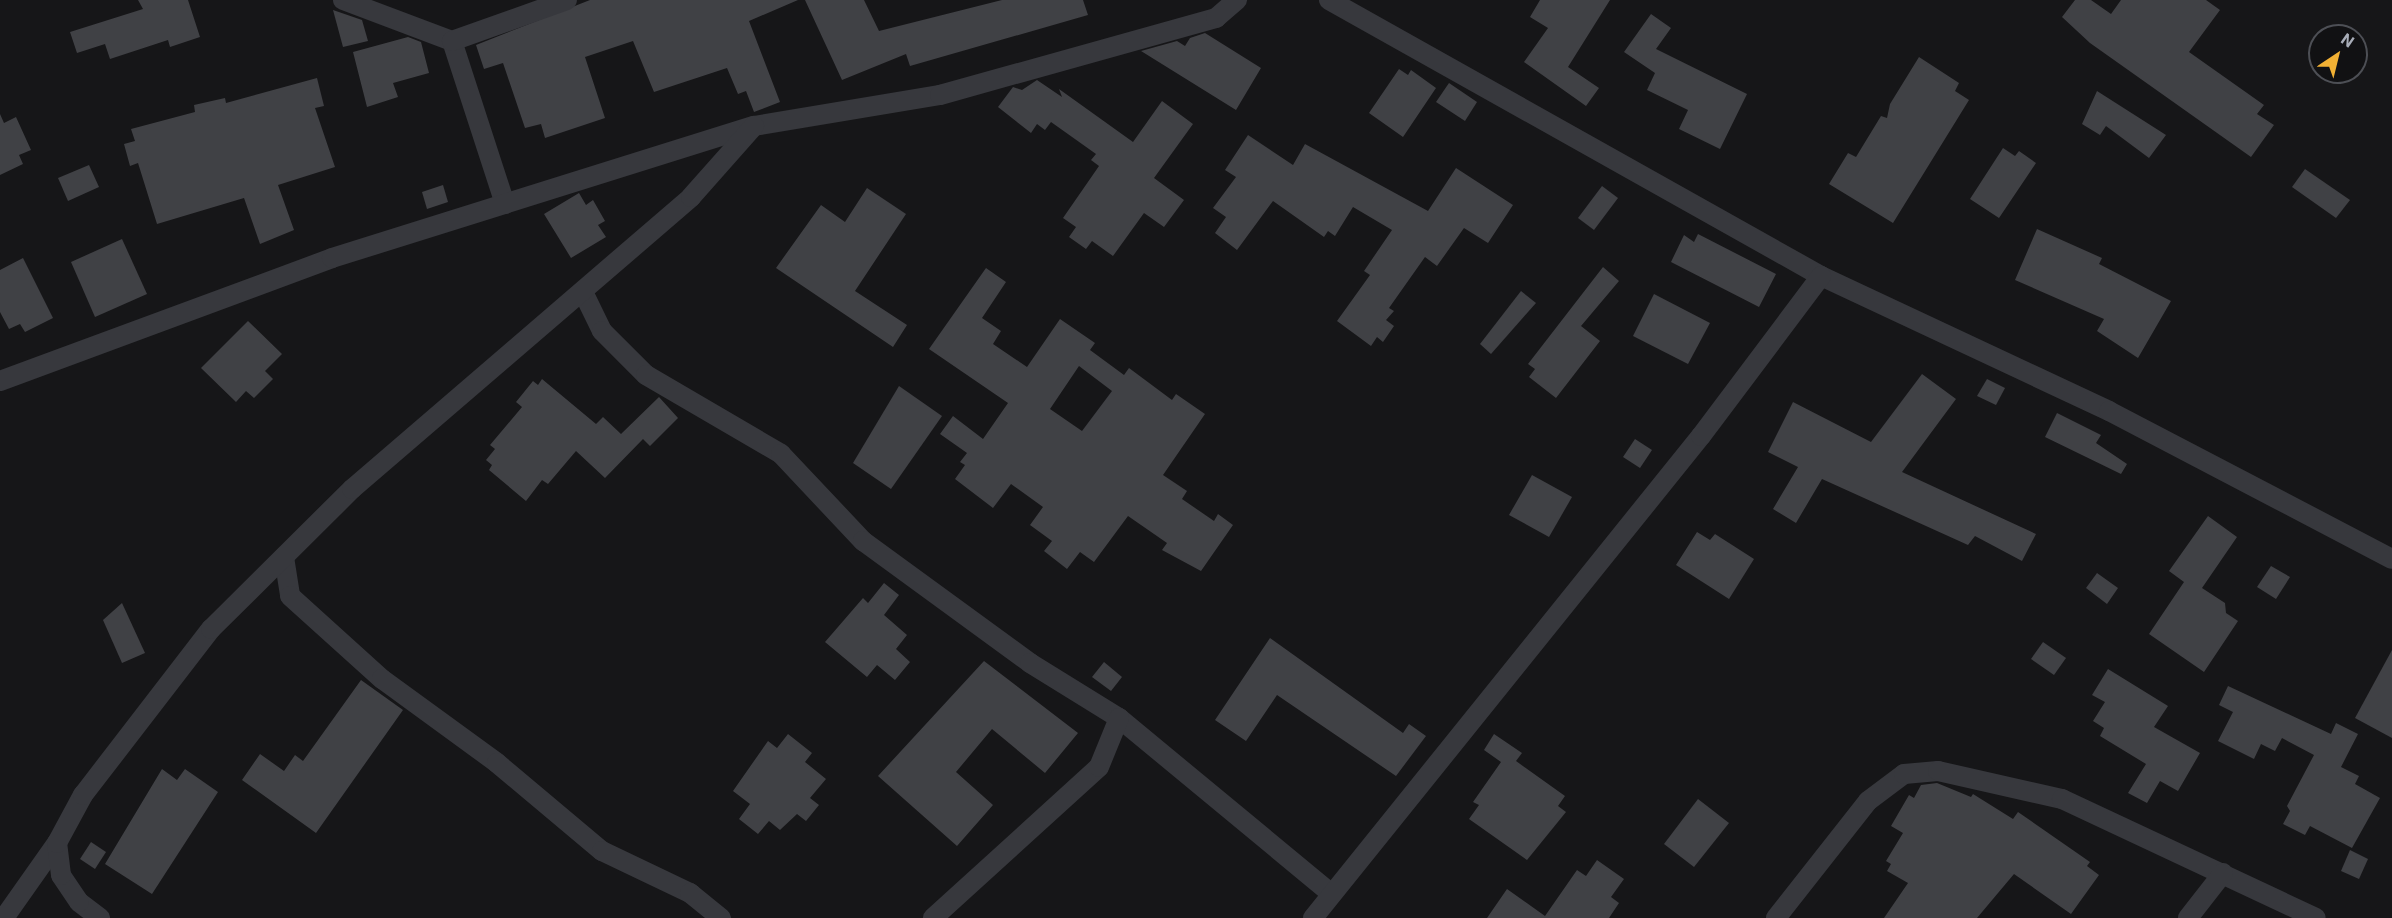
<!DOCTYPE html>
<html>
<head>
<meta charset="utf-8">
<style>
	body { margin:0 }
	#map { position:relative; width:2392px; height:918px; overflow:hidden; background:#161618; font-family:Roboto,sans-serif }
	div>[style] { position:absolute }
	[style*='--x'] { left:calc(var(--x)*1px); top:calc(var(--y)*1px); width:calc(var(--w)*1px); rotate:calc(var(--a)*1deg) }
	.building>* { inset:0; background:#404145 }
	.minor>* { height:20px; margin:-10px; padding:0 10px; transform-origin:10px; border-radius:10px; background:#37383d }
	span { translate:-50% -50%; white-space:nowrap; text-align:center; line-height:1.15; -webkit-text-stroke:5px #111113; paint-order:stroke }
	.north { position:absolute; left:2308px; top:24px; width:60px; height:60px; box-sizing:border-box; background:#111113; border:2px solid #4d4f55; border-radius:50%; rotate:35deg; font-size:16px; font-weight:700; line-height:24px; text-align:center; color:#a8adb8 }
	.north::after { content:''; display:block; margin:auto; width:21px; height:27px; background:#f2b134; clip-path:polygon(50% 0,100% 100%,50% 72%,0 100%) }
</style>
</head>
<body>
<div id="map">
	<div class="building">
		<i style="clip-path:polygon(138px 0,188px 0,200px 37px,170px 47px,168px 40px,110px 59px,105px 44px,77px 53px,70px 32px,143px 9px)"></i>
		<i style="clip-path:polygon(590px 0,798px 0,749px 21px,780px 102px,754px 112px,746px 91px,738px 94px,727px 68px,654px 92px,633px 41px,585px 57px,605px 118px,545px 138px,541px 124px,525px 128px,503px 63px,484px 69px,476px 45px)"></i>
		<i style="clip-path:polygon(805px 0,864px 0,879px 31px,1002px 0,1083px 0,1088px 15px,910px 66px,906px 54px,842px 80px)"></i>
		<i style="clip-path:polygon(1540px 0,1610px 0,1568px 67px,1599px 88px,1586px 106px,1524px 62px,1548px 28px,1530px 17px)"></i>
		<i style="clip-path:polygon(2075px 0,2091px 0,2111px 14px,2121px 0,2206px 0,2220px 10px,2189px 52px,2264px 105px,2257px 114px,2274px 125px,2251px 157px,2090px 43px,2062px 17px)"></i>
		<i style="clip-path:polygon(333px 10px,362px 20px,368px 41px,343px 47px)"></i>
		<i style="clip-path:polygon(1651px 14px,1671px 28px,1656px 49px,1747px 94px,1720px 149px,1679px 129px,1688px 110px,1647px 90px,1655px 73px,1624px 52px)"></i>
		<i style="clip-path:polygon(1205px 33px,1261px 68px,1236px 110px,1141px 51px,1177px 41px,1185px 46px,1190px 38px)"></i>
		<i style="clip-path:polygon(408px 37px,421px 42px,429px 73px,393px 83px,398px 97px,367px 107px,353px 52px)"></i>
		<i style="clip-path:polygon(1919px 57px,1959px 83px,1955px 91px,1969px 100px,1893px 223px,1829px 184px,1848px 153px,1856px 157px,1881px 116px,1887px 118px,1890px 104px)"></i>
		<i style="clip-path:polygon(1399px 69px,1408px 75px,1411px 70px,1436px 88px,1403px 137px,1369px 113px)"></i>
		<i style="clip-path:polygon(317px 78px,324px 106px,315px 108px,335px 167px,278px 185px,294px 230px,260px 244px,244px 198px,157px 224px,138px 163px,130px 166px,124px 144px,135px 141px,131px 129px,195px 112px,194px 105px,225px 98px,226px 103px)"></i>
		<i style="clip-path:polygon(1037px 80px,1062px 97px,1059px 89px,1133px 142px,1162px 101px,1193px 124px,1154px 178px,1184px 200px,1164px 227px,1144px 213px,1113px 256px,1092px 241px,1086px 249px,1069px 237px,1076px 227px,1063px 218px,1099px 166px,1091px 160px,1096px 154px,1051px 122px,1045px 130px,1037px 124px,1031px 133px,998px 107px,1013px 87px,1022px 90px)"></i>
		<i style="clip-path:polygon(1449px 83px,1477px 102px,1465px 121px,1436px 102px)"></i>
		<i style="clip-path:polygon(2097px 91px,2166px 135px,2149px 158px,2106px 126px,2100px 135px,2082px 124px)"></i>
		<i style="clip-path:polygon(0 114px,4px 123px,16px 117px,31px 150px,19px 155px,23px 164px,0 175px)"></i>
		<i style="clip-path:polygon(1248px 135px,1293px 165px,1305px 144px,1428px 211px,1456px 168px,1513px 205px,1488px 243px,1464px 228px,1437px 266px,1425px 257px,1389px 308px,1394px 311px,1386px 320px,1394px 326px,1383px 342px,1377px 337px,1371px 346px,1337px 321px,1370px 275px,1364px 271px,1392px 230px,1353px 207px,1335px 236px,1328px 231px,1324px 237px,1273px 201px,1237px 250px,1215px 233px,1226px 217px,1213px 208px,1236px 177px,1225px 170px)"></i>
		<i style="clip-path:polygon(2003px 148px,2015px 156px,2019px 151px,2036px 163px,1999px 218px,1970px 199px)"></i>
		<i style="clip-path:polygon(89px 165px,99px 187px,68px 201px,58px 178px)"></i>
		<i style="clip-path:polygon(2305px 169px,2350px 200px,2336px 218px,2292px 187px)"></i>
		<i style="clip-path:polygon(443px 185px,448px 202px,427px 209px,422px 192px)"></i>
		<i style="clip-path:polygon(1602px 186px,1618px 198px,1594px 230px,1578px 218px)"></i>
		<i style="clip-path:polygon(867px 188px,906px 214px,855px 291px,907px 325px,893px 347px,776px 268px,821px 205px,845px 222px)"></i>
		<i style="clip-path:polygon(579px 193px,586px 205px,593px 200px,605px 221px,598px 225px,606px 237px,571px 258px,544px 214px)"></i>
		<i style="clip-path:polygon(2037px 229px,2102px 258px,2099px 264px,2171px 301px,2138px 358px,2097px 331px,2104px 319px,2015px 280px)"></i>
		<i style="clip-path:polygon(1698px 234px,1776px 274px,1759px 307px,1671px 262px,1684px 235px,1694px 242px)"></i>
		<i style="clip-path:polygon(122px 239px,147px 294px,95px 317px,71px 262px)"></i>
		<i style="clip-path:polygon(23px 258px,53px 318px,25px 332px,20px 324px,9px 329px,0 312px,0 270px)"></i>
		<i style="clip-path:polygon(1603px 267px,1619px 281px,1581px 326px,1600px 341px,1556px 398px,1529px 377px,1535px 369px,1528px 364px)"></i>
		<i style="clip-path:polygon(evenodd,986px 268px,1006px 282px,982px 318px,1001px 331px,993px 344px,1027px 367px,1060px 319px,1095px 343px,1090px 350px,1124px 375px,1129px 368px,1172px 400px,1176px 394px,1205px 414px,1163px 475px,1187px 491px,1182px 499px,1214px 521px,1218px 514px,1233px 525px,1201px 571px,1162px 550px,1167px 543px,1128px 516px,1094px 562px,1080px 552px,1067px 569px,1044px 551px,1052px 541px,1030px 525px,1043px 507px,1011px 484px,993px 508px,955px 479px,965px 465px,960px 462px,967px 453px,940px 434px,953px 416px,983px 439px,1008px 403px,929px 349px,986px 268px,1079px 366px,1112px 391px,1082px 431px,1050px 409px,1079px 366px)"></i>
		<i style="clip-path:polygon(1521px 291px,1536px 303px,1491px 354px,1480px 344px)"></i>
		<i style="clip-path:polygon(1654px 294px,1710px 323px,1688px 364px,1633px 336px)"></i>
		<i style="clip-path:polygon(248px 321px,282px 354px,265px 371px,273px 379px,254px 398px,246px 391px,236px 402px,201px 368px)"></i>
		<i style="clip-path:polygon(1922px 374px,1956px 399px,1902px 472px,2036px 534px,2022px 561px,1975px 536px,1968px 545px,1822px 479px,1796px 523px,1773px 509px,1798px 467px,1768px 452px,1793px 402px,1871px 442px)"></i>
		<i style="clip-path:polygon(542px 379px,596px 424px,603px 417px,621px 434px,659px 397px,678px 418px,650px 446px,643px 439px,605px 478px,576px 451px,548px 484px,542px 480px,526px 501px,489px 470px,492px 465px,486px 460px,495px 449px,490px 445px,522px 407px,516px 402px,533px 381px,538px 385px)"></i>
		<i style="clip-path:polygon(1987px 379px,2005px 388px,1996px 405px,1977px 396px)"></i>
		<i style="clip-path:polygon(899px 386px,942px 416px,891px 489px,853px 463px)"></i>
		<i style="clip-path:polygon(2057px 413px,2101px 435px,2096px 443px,2127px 464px,2121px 474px,2045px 437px)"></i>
		<i style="clip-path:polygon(1635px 439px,1652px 450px,1640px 468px,1623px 457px)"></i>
		<i style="clip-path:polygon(1532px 475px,1572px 497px,1549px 537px,1509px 515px)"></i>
		<i style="clip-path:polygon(2208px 516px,2237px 537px,2202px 588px,2225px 603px,2226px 613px,2238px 621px,2204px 672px,2149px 634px,2184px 582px,2169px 571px)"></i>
		<i style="clip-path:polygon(1697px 532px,1710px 540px,1715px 534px,1754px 559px,1729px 599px,1676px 565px)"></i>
		<i style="clip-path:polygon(2271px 566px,2290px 577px,2276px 599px,2257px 587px)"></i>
		<i style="clip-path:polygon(2097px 573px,2118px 588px,2107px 604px,2086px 588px)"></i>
		<i style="clip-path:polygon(884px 583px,899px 595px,884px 615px,907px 635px,896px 649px,910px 662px,895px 680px,877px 665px,867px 677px,825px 642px,863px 598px,868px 603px)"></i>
		<i style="clip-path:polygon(122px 603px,145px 653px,122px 663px,103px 620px)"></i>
		<i style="clip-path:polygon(1270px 638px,1403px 733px,1409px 724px,1426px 736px,1396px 776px,1277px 695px,1246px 741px,1215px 720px)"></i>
		<i style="clip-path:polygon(2043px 642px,2066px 658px,2054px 675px,2031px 659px)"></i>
		<i style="clip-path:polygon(2392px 650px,2392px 738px,2355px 718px)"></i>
		<i style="clip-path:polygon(984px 661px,1078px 733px,1045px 773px,992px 729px,956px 772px,993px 805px,957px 846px,878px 776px)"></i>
		<i style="clip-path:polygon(1104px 662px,1122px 677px,1111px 691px,1092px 677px)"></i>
		<i style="clip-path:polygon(2108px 669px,2168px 706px,2154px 727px,2200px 753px,2178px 791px,2160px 781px,2147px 803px,2128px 793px,2146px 764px,2100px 736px,2104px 728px,2093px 721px,2105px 702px,2092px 695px)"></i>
		<i style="clip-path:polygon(361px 680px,403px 710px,316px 833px,242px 780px,260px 754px,284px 771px,295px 755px,303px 761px)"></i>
		<i style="clip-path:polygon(2228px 686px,2331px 734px,2336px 723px,2358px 734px,2341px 767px,2359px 776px,2355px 784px,2380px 798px,2352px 848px,2310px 826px,2305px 835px,2283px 824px,2290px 811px,2287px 806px,2314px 755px,2282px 738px,2275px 751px,2261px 744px,2254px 759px,2218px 741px,2233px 712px,2219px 705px)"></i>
		<i style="clip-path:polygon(788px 734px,812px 753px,805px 762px,826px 779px,810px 798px,819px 805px,806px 821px,797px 814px,780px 830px,769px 821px,758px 834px,739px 819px,750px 804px,733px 791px,768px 741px,777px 748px)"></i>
		<i style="clip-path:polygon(1494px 734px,1522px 753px,1516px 761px,1565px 796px,1558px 806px,1566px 812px,1527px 860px,1469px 819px,1479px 805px,1473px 802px,1501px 762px,1484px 750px)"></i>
		<i style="clip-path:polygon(162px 769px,177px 780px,185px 769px,218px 792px,152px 894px,105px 864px)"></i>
		<i style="clip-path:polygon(1937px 783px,1971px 797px,1973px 794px,2013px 819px,2018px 812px,2090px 862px,2087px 866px,2099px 875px,2071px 914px,2014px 874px,1977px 918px,1884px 918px,1908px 883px,1887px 871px,1891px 864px,1886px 861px,1903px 833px,1891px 826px,1909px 795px,1914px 798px,1921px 785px)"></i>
		<i style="clip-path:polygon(1698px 799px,1729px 823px,1694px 867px,1664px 844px)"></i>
		<i style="clip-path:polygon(91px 842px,106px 852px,95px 869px,80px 859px)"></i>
		<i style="clip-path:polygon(2350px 850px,2368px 859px,2359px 879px,2341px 871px)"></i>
		<i style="clip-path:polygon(1597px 860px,1624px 879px,1611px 897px,1619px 903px,1609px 918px,1487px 918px,1507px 889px,1545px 916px,1577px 870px,1586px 876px)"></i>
	</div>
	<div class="minor">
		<i style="--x:343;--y:0;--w:116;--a:20.6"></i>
		<i style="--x:1329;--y:0;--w:564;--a:29.29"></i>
		<i style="--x:1821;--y:276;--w:318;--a:25.1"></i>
		<i style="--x:2109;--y:411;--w:319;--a:27.6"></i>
		<i style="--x:505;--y:204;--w:171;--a:-108"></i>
		<i style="--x:452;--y:41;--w:122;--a:-19.6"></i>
		<i style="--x:583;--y:292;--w:43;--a:64"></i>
		<i style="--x:602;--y:331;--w:62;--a:45"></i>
		<i style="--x:646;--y:375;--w:156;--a:30.3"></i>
		<i style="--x:781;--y:454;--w:120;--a:46.7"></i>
		<i style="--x:863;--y:541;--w:207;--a:36.1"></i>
		<i style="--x:1030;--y:663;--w:105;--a:31.7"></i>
		<i style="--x:1119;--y:718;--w:276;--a:39.6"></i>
		<i style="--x:0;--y:381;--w:354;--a:-20.3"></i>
		<i style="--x:332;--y:258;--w:442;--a:-17.4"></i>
		<i style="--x:754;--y:126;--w:189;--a:-9.5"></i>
		<i style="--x:940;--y:95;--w:287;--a:-15.6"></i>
		<i style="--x:1216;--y:18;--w:28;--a:-41"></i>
		<i style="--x:284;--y:557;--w:39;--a:81"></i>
		<i style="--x:290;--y:596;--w:124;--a:42.1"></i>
		<i style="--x:382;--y:679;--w:142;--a:36.1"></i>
		<i style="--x:497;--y:763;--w:137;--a:40"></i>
		<i style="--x:602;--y:851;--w:98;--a:25.5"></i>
		<i style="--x:690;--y:893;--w:40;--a:39"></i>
		<i style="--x:4;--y:918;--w:92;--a:-54.8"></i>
		<i style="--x:100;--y:918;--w:26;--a:-143"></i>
		<i style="--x:79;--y:902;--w:32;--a:-124"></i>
		<i style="--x:61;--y:875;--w:32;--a:-97"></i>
		<i style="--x:57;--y:843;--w:55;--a:-61.6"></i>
		<i style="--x:83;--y:795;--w:210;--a:-52.4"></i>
		<i style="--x:211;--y:629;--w:199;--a:-44.8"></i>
		<i style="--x:352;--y:489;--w:447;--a:-40.7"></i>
		<i style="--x:691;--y:197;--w:95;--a:-48.4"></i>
		<i style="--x:933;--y:918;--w:224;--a:-42.3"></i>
		<i style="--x:1099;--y:767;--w:53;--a:-67.8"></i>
		<i style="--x:1313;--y:918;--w:619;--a:-51.17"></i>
		<i style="--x:1701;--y:436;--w:200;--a:-53.1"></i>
		<i style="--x:1776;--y:918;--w:149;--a:-51.8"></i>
		<i style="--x:1868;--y:801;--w:45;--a:-36.9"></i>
		<i style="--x:1904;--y:774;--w:34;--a:-5"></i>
		<i style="--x:1938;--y:771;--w:127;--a:12.7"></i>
		<i style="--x:2062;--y:799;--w:280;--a:25.1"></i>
		<i style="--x:2188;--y:918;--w:57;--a:-52.1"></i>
	</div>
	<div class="north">N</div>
</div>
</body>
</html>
